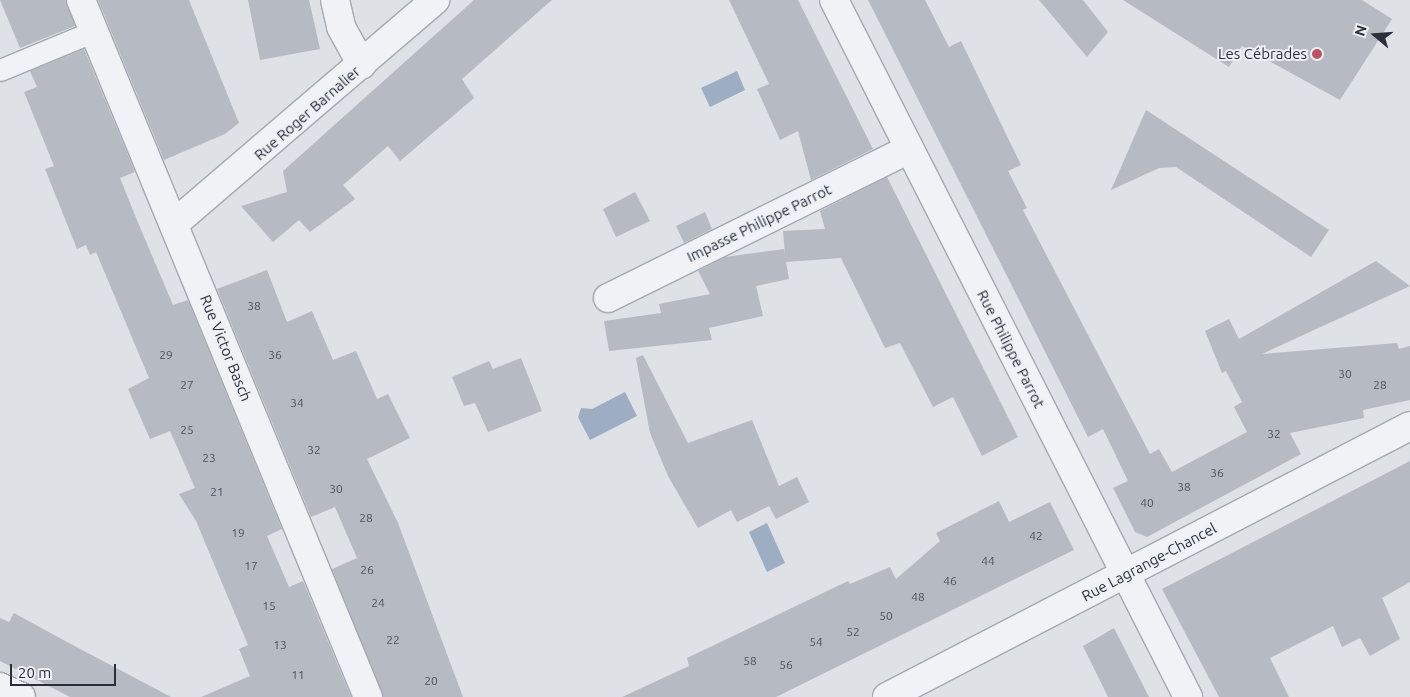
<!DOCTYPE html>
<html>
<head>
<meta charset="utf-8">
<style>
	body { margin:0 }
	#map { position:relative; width:1410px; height:697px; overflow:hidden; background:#dee1e6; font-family:Ubuntu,sans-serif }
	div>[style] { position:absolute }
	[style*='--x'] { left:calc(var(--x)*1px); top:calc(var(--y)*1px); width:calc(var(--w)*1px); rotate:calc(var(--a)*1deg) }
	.water>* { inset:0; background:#9daec2 }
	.building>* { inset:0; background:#b6bac2 }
	.roads { filter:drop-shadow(1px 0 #a4a8af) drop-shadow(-1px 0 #a4a8af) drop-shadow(0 1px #a4a8af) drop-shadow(0 -1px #a4a8af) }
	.service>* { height:21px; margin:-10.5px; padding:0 10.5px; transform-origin:10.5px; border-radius:10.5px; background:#f0f2f5 }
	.minor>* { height:28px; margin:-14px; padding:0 14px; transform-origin:14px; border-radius:14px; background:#f0f2f5 }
	.dots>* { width:14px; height:14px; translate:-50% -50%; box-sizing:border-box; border:2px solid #edf0f4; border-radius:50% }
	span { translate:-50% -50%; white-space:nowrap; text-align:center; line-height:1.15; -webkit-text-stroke:4px #edf0f4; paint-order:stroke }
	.number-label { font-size:12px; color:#4c525d }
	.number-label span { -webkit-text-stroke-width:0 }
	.poi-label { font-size:15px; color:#292f3b }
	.right { translate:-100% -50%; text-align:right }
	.street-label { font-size:15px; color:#292f3b }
	.north { position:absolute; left:1350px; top:10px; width:50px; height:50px; -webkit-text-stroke:4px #edf0f4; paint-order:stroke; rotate:288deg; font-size:14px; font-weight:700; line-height:20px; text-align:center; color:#292f3b }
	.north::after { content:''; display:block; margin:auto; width:18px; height:22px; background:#292f3b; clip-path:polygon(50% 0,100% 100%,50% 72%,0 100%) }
	.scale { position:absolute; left:10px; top:664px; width:106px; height:22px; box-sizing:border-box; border:2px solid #292f3b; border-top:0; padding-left:6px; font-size:15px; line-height:18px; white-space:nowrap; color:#292f3b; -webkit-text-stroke:4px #edf0f4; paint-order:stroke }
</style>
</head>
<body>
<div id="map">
	<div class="water">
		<i style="clip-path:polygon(737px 71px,745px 90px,710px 107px,701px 88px)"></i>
		<i style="clip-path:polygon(625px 392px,637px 416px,590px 440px,578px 417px,581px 408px,592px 409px)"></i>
		<i style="clip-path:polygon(767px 523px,785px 563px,767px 572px,749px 532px)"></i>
	</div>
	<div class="building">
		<i style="clip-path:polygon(0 0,66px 0,75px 26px,20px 48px)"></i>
		<i style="clip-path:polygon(98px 0,189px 0,239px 123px,225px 134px,164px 160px)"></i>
		<i style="clip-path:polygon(248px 0,309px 0,320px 49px,260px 60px)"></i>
		<i style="clip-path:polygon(474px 0,552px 0,462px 79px,474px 98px,400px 161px,388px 146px,343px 185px,355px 199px,310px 232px,299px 220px,273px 242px,241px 206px,287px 192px,283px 171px)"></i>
		<i style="clip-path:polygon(729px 0,798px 0,873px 149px,811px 180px,798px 131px,780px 140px,757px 89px,769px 84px)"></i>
		<i style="clip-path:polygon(868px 0,925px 0,949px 47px,961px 41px,1021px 165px,1008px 171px,1027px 208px,1023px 210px,1150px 454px,1159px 449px,1172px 472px,1247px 432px,1234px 407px,1242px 402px,1226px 371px,1222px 373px,1205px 331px,1229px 319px,1239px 339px,1376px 261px,1410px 286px,1262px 354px,1397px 343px,1399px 349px,1410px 346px,1410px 400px,1363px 410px,1364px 418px,1290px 433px,1301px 454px,1147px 537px,1135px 532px,1113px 488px,1128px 481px,1103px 429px,1088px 437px)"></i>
		<i style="clip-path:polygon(1039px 0,1083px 0,1108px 32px,1087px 57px)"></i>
		<i style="clip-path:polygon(1123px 0,1362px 0,1392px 19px,1340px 100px,1242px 46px,1229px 67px)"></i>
		<i style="clip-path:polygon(84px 49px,135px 172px,120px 178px,139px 225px,173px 305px,188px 300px,282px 529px,267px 536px,289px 587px,303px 581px,351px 697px,201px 697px,250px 676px,239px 649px,248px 645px,196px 521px,179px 494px,195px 488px,170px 431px,150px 439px,128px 389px,149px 378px,96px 252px,90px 255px,86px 245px,77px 249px,45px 169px,54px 166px,24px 92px,37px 87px,30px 71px)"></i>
		<i style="clip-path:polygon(1146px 110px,1329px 230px,1311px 257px,1176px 167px,1159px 168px,1111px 190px)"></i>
		<i style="clip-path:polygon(887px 177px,1018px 437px,982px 456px,953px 397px,933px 407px,900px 343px,885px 348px,841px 258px,786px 262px,789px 279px,756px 286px,763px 316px,709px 328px,712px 340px,609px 351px,604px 321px,661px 313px,659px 304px,710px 294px,698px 271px,725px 257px,784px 249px,785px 254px,783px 231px,825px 229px,820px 211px)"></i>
		<i style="clip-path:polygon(635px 192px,650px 221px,616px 237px,603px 209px)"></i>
		<i style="clip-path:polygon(705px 212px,712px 229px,684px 243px,676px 226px)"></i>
		<i style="clip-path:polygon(267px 270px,287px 322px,312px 311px,333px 360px,356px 351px,377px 399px,388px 394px,410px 438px,367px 459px,398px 523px,463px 697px,383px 697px,332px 569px,357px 558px,335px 507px,311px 517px,217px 289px)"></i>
		<i style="clip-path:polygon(643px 355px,688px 443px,752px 420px,779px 486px,797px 477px,809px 502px,776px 519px,769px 506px,737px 522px,731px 510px,698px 528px,668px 476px,650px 433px,636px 358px)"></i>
		<i style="clip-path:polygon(521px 358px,542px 411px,488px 432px,475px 403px,464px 406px,452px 377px,489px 361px,493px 369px)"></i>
		<i style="clip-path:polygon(1410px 461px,1410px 582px,1382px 598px,1400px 639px,1370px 656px,1360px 638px,1342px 647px,1333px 626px,1270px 658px,1289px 697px,1219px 697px,1162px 589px)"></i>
		<i style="clip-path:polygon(999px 501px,1009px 522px,1050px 502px,1074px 550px,776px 697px,622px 697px,689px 666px,687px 658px,848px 581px,850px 584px,890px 567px,896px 579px,940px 541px,936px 533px)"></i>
		<i style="clip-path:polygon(14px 613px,67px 642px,171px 697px,70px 697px,0 661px,0 618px,9px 622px)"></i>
		<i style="clip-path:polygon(1114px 628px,1149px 697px,1108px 697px,1083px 646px)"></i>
	</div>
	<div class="roads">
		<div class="service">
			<i style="--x:0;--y:70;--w:102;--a:-22.5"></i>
		</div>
		<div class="minor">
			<i style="--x:81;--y:0;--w:754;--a:67.62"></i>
			<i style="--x:335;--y:0;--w:28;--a:77"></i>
			<i style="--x:341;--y:27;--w:43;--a:61.1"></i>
			<i style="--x:834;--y:0;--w:782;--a:63.07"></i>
			<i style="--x:175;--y:223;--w:343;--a:-40.6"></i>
			<i style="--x:608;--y:298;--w:336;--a:-26.3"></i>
			<i style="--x:0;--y:687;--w:23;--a:25"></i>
			<i style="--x:887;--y:697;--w:589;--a:-27.39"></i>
		</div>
	</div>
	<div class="dots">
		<i style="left:1317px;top:54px;background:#bd515f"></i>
	</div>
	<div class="number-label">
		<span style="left:254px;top:306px">38</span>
		<span style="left:166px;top:355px">29</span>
		<span style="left:275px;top:355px">36</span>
		<span style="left:1345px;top:374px">30</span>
		<span style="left:187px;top:385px">27</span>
		<span style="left:1380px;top:385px">28</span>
		<span style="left:297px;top:403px">34</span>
		<span style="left:187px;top:430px">25</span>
		<span style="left:1274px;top:434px">32</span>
		<span style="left:314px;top:450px">32</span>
		<span style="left:209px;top:458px">23</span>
		<span style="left:1217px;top:473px">36</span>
		<span style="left:1184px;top:487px">38</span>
		<span style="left:336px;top:489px">30</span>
		<span style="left:217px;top:492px">21</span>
		<span style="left:1147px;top:503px">40</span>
		<span style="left:366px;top:518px">28</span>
		<span style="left:238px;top:533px">19</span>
		<span style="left:1036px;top:536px">42</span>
		<span style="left:988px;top:561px">44</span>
		<span style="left:251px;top:566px">17</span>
		<span style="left:367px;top:570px">26</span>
		<span style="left:950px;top:581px">46</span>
		<span style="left:918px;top:597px">48</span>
		<span style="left:378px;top:603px">24</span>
		<span style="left:269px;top:606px">15</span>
		<span style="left:886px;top:616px">50</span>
		<span style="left:853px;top:632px">52</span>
		<span style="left:393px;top:640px">22</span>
		<span style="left:816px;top:642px">54</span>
		<span style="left:280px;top:645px">13</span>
		<span style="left:750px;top:661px">58</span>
		<span style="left:786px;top:665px">56</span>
		<span style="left:298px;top:675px">11</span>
		<span style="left:431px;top:681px">20</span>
	</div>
	<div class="poi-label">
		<span class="right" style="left:1307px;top:54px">Les Cébrades</span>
	</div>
	<div class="street-label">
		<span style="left:307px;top:113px;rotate:-41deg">Rue Roger Barnalier</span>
		<span style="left:759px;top:223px;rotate:-26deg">Impasse Philippe Parrot</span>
		<span style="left:226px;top:348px;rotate:68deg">Rue Victor Basch</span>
		<span style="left:1011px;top:349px;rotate:63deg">Rue Philippe Parrot</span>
		<span style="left:1149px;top:562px;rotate:-28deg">Rue Lagrange-Chancel</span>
	</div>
	<div class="north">N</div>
	<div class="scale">20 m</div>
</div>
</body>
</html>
